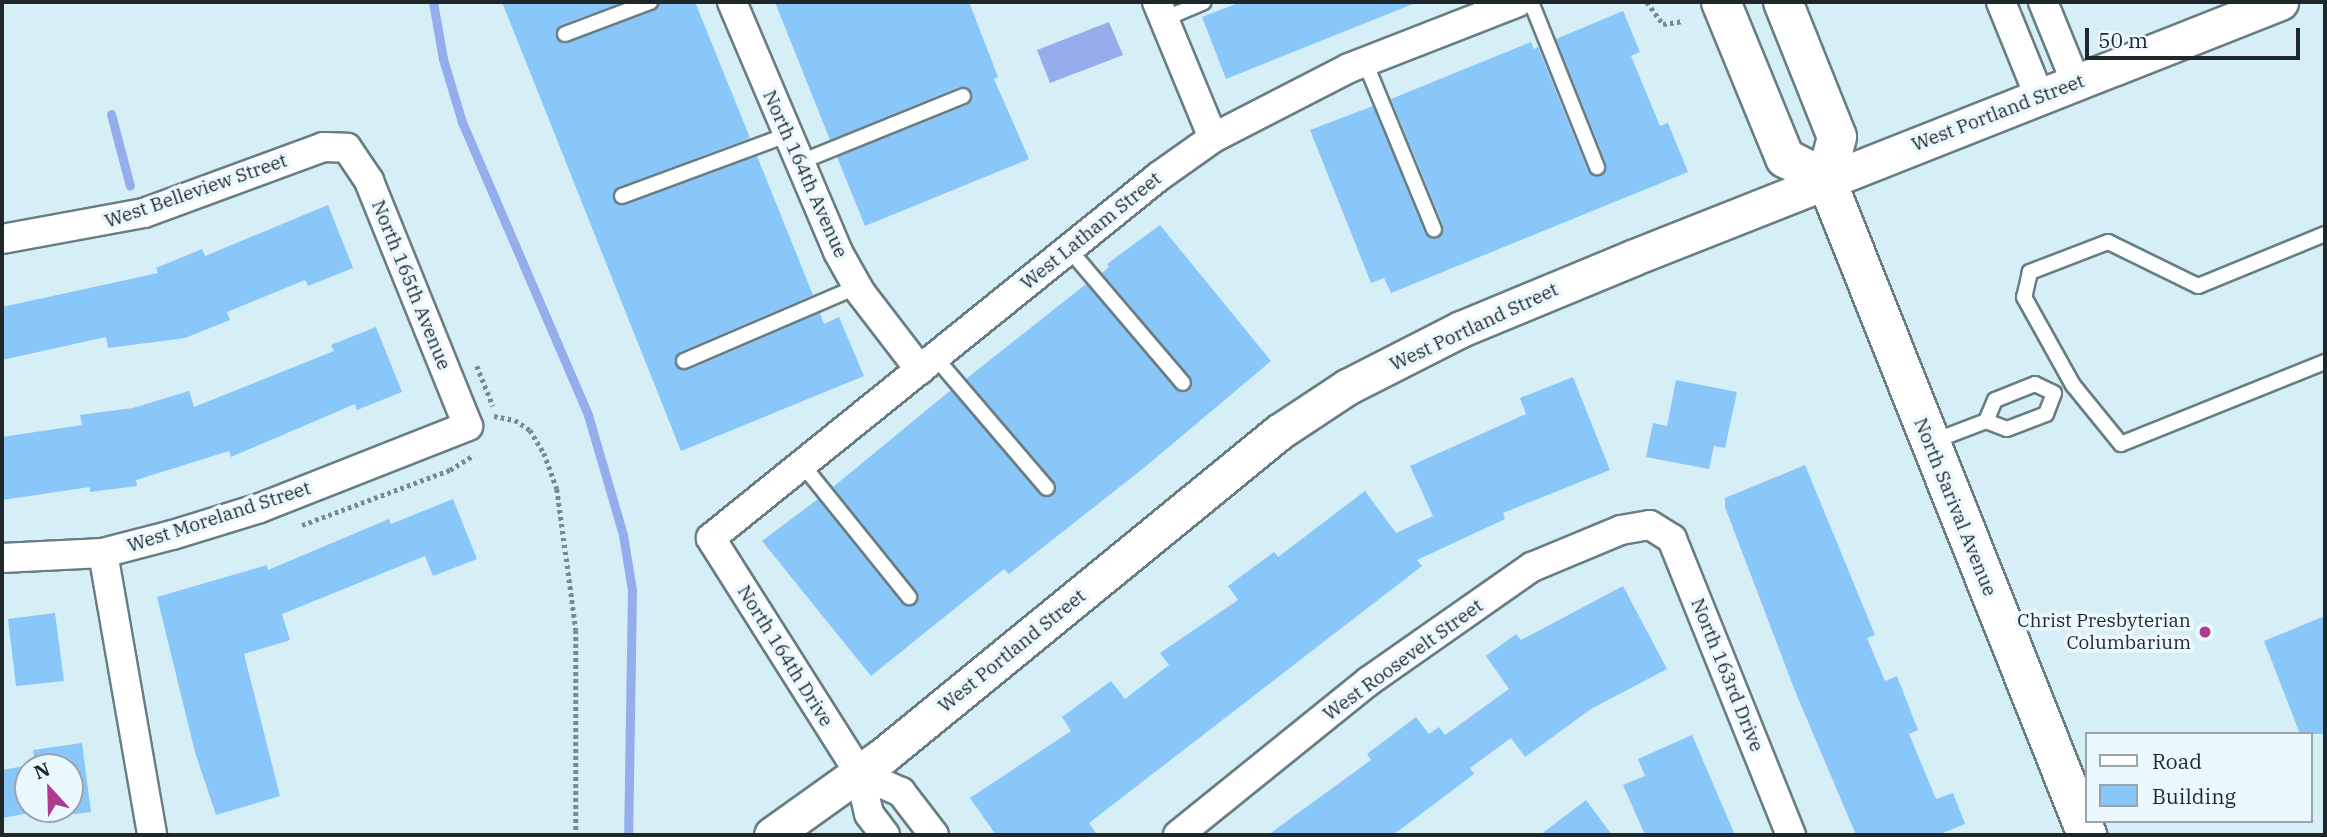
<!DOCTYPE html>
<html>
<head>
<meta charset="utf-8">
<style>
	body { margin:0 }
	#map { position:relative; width:2327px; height:837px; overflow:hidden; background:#d6eef6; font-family:"IBM Plex Serif",serif }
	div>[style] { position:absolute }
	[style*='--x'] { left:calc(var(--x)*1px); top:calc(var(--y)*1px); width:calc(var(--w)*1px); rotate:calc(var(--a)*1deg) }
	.water>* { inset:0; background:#95aced }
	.stream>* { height:9px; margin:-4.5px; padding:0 4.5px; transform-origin:4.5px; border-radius:4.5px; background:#95aced }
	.building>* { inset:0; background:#89c6fa }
	.path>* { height:4.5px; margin-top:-2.25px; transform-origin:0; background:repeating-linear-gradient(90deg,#79898f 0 3.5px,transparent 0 7px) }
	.roads { filter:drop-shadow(2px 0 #687d84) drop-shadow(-2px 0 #687d84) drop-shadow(0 2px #687d84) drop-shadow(0 -2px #687d84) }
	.service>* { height:14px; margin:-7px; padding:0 7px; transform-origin:7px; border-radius:7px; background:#fff }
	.minor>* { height:28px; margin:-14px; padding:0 14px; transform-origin:14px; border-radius:14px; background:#fff }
	.tertiary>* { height:35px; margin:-17.5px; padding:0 17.5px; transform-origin:17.5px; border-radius:17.5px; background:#fff }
	.secondary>* { height:38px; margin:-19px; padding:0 19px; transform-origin:19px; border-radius:19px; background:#fff }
	.dots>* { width:19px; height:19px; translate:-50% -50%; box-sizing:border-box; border:4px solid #ebf9fe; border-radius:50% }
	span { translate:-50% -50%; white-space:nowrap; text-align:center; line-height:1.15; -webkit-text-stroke:7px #ebf9fe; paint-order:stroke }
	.street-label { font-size:19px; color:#1e272a }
	.poi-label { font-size:19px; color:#1e272a }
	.right { translate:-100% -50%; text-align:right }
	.frame { position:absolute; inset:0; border:4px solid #1e272a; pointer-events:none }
	.legend { position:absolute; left:2085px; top:732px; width:228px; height:91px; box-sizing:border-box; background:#ebf9fe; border:2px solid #99a5a9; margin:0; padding:9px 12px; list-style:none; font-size:21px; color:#1e272a }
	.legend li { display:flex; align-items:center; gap:14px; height:35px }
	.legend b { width:35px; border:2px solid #99a5a9 }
	.north { position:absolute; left:14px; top:753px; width:70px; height:70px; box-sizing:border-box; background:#ebf9fe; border:2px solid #99a5a9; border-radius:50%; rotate:338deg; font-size:19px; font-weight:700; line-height:28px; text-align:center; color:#1e272a }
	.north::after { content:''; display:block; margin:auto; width:24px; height:32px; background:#ae3a92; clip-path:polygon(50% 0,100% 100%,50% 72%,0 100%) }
	.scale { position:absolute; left:2085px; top:28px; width:215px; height:32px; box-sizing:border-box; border:4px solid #1e272a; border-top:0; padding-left:9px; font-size:21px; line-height:24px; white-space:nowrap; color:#1e272a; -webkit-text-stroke:5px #ebf9fe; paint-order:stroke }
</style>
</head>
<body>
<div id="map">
	<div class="water">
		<i style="clip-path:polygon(1109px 22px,1123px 55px,1050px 83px,1037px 50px)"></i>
	</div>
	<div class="stream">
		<i style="--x:433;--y:2;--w:58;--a:80"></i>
		<i style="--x:443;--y:59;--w:66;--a:73.2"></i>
		<i style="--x:462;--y:122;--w:319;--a:66.7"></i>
		<i style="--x:588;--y:415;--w:125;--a:73.7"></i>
		<i style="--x:623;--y:535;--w:56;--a:80.7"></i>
		<i style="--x:632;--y:590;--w:245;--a:90.9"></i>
		<i style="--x:111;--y:114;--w:74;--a:75.2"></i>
	</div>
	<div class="building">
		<i style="clip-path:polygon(502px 2px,623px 2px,561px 25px,556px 37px,564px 44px,653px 11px,659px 2px,695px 2px,750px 138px,619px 187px,613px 200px,625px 205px,757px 156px,813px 295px,680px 352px,676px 365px,688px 370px,820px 313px,824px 324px,839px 317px,864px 376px,681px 451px)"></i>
		<i style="clip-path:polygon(775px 2px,969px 2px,998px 77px,994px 79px,1029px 159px,865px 226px,837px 157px,967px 105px,972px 93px,959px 87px,830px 140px)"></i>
		<i style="clip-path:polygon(1241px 2px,1418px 2px,1226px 79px,1202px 17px)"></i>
		<i style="clip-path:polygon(1623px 11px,1640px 52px,1631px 56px,1660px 126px,1668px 123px,1688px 172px,1391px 293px,1384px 278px,1371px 283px,1310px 130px,1373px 106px,1425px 233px,1437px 238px,1443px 225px,1391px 99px,1531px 42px,1534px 49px,1538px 47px,1588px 171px,1600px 176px,1606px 163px,1556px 39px)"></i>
		<i style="clip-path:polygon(328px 205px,353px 268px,308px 286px,305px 280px,227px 312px,230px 320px,185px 338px,108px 348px,106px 337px,2px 360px,2px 307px,158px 273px,156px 268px,202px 249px,205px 256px)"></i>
		<i style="clip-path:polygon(1160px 225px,1271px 361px,1145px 467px,1009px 574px,1004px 569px,871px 676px,762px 541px,818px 499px,901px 603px,916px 604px,916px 591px,833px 487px,951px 390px,1040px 494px,1053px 496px,1054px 482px,966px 379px,1086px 284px,1176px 389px,1189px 391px,1190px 377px,1102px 273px,1109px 267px,1107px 264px)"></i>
		<i style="clip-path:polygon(376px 327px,402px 392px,357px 410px,355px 404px,231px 457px,229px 451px,136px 480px,137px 486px,90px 492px,90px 487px,2px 500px,2px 437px,82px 425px,80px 415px,133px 408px,189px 391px,194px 407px,334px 351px,331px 345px)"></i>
		<i style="clip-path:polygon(1573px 377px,1610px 470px,1503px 513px,1505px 519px,1417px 560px,1422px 566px,1089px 823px,1097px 835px,996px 835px,970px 798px,1071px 731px,1062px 717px,1111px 681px,1125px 699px,1169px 665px,1160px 653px,1238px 600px,1228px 586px,1274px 552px,1278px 557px,1365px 491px,1396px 533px,1433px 516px,1410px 466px,1526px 414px,1520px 398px)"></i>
		<i style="clip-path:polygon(1676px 380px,1737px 392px,1725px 448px,1714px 446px,1709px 469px,1646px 457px,1653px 423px,1667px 426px)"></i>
		<i style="clip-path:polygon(1805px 465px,1875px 635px,1867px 638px,1885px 681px,1897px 676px,1918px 730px,1909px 734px,1936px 799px,1953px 793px,1965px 824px,1938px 835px,1856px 835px,1795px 691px,1725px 507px,1725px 498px)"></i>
		<i style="clip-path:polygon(453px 499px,477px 559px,433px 576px,425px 556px,282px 614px,290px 640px,244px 654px,280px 796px,216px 815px,195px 752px,157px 597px,267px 565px,268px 570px,389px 519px,391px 524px)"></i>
		<i style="clip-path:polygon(1623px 586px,1667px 669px,1591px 709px,1525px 757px,1511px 738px,1470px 768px,1474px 774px,1393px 835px,1268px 835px,1371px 760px,1367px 754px,1416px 717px,1429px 734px,1439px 727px,1445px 735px,1509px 689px,1486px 656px,1516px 634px,1521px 640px)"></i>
		<i style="clip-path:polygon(55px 613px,64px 681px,16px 686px,8px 619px)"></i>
		<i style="clip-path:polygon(2325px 616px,2325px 734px,2300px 734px,2264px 641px)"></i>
		<i style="clip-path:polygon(1692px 735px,1735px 835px,1645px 835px,1623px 785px,1645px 776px,1638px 759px)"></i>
		<i style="clip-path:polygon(evenodd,82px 743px,91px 812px,42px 818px,41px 811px,2px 818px,2px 770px,35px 764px,33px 750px,82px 743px,28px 767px,70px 767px,70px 809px,28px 809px,28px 767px)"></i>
		<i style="clip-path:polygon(1586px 800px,1612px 835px,1540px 835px)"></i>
	</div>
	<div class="path">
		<i style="--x:1647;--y:2;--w:27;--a:54"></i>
		<i style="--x:1663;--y:24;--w:21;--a:-8"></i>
		<i style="--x:477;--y:366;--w:43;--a:68.2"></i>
		<i style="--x:494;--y:416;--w:21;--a:11"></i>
		<i style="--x:515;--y:420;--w:18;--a:34"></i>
		<i style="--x:530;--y:430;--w:27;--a:59"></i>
		<i style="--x:544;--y:453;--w:38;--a:70"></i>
		<i style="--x:557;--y:489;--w:142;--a:82.3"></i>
		<i style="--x:576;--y:630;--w:205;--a:90"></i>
		<i style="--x:302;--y:525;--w:158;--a:-20.4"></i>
		<i style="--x:450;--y:470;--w:28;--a:-32"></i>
	</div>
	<div class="roads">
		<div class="service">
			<i style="--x:1531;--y:2;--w:178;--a:68.2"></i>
			<i style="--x:1164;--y:19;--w:43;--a:-23"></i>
			<i style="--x:565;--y:34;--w:91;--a:-20.6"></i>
			<i style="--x:1365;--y:62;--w:181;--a:67.6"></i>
			<i style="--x:798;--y:163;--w:178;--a:-22.1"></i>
			<i style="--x:622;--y:196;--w:176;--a:-20.3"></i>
			<i style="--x:2325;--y:234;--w:137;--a:157.7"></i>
			<i style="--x:2198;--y:286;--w:100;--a:-153.9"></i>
			<i style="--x:2108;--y:242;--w:84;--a:159"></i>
			<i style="--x:2030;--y:272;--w:26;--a:103"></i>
			<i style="--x:2024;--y:297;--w:101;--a:60.9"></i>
			<i style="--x:2073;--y:385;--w:76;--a:50.9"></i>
			<i style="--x:2121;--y:444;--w:220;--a:-21.9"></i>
			<i style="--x:1068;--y:248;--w:177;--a:49.6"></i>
			<i style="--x:935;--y:357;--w:172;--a:49.5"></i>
			<i style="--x:684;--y:361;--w:188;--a:-23.2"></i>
			<i style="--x:1934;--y:441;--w:56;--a:-21"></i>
			<i style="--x:1986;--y:421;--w:22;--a:21"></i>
			<i style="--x:2007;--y:429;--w:42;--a:-21"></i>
			<i style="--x:2046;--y:414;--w:22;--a:-69"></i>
			<i style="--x:2054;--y:393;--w:21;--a:-155"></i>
			<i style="--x:2035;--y:384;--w:43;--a:158.2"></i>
			<i style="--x:1995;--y:400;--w:23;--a:113"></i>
			<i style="--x:802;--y:464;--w:171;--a:51.2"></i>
		</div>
		<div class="minor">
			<i style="--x:732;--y:2;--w:272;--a:67"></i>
			<i style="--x:838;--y:252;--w:47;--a:60.7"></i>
			<i style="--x:861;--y:293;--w:97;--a:52.5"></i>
			<i style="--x:1157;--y:2;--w:147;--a:67.6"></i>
			<i style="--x:2001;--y:2;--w:104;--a:67.9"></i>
			<i style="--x:2043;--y:2;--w:87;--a:67.8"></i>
			<i style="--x:2;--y:239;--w:144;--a:-10.4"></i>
			<i style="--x:144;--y:213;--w:191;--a:-20.2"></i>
			<i style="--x:323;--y:147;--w:24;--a:2"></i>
			<i style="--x:347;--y:148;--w:40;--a:56"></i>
			<i style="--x:369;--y:181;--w:264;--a:68"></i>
			<i style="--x:468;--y:426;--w:224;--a:158.5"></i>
			<i style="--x:260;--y:508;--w:92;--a:162.9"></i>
			<i style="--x:172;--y:535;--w:71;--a:165.4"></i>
			<i style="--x:103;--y:553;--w:101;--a:177.2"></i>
			<i style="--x:103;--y:553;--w:286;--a:80.1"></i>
			<i style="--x:860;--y:774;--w:45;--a:23.7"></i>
			<i style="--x:901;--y:792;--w:54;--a:52.5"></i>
			<i style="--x:885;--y:835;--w:26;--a:-127"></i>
			<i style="--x:869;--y:814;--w:41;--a:-102.7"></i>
			<i style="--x:860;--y:774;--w:279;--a:-122.3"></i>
			<i style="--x:711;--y:538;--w:575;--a:-38.92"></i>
			<i style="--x:1158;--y:177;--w:67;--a:-35.3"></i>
			<i style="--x:1213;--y:138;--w:153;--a:-27.2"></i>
			<i style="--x:1349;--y:68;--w:181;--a:-21.3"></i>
			<i style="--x:1178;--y:835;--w:245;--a:-38.9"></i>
			<i style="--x:1369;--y:681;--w:199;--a:-35"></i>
			<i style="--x:1532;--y:567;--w:96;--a:-22.6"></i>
			<i style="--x:1621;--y:530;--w:29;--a:-10"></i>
			<i style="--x:1650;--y:525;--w:26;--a:32"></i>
			<i style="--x:1672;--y:539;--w:319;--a:68.1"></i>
		</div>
		<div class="tertiary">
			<i style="--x:772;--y:835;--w:138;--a:-35.5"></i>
			<i style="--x:884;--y:755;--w:510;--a:-39.27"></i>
			<i style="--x:1279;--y:432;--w:82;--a:-33.5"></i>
			<i style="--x:1347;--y:387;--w:128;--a:-27"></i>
			<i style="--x:1461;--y:329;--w:185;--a:-22.5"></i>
			<i style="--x:1632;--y:258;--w:697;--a:-21.56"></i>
		</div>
		<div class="secondary">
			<i style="--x:1721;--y:2;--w:169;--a:67.7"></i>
			<i style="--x:1785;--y:158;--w:46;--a:27.1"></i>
			<i style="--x:1783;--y:2;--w:145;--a:68.2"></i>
			<i style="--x:1837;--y:137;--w:43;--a:104.7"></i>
			<i style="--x:1826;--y:179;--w:706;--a:68.3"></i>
		</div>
	</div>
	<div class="dots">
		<i style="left:2205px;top:632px;background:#ae3a92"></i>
	</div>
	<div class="street-label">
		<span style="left:1998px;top:113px;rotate:-21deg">West Portland Street</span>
		<span style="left:805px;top:174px;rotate:66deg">North 164th Avenue</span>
		<span style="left:196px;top:191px;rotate:-19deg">West Belleview Street</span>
		<span style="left:1091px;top:231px;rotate:-39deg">West Latham Street</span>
		<span style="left:411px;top:285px;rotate:68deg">North 165th Avenue</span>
		<span style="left:1474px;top:327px;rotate:-25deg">West Portland Street</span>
		<span style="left:1955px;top:507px;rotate:68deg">North Sarival Avenue</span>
		<span style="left:219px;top:517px;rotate:-18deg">West Moreland Street</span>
		<span style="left:1012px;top:651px;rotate:-39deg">West Portland Street</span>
		<span style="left:785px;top:656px;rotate:58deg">North 164th Drive</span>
		<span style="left:1403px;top:660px;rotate:-36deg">West Roosevelt Street</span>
		<span style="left:1727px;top:675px;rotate:68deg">North 163rd Drive</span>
	</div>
	<div class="poi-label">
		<span class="right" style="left:2191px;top:632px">Christ Presbyterian<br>Columbarium</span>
	</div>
	<div class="frame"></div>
	<ul class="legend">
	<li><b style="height:9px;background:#fff"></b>Road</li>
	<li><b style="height:19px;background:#89c6fa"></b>Building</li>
	</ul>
	<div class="north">N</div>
	<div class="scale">50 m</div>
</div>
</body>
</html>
